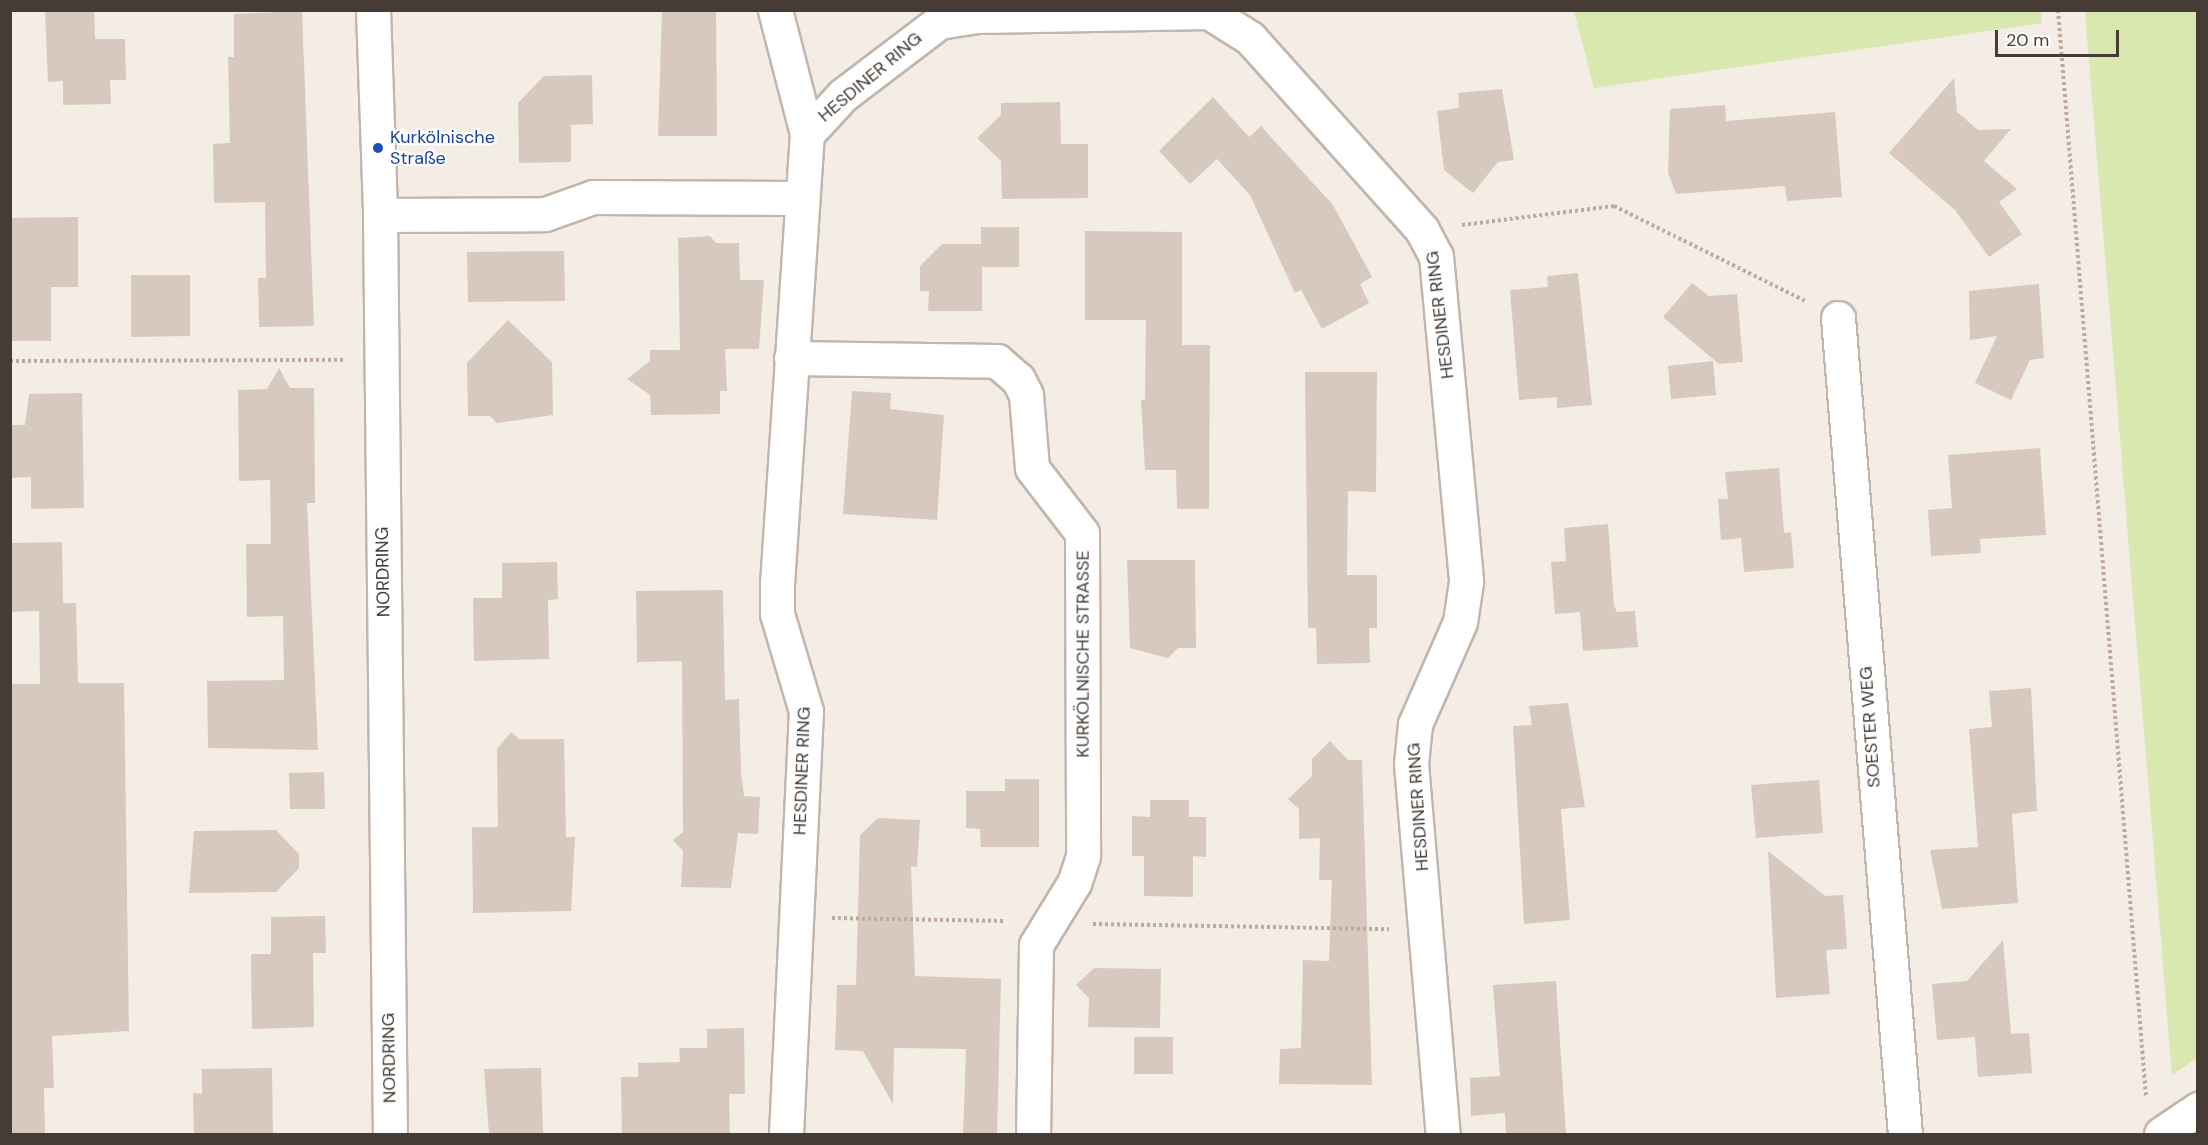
<!DOCTYPE html>
<html>
<head>
<meta charset="utf-8">
<style>
	body { margin:0 }
	#map { position:relative; width:2208px; height:1145px; overflow:hidden; background:#f3ede6; font-family:"DM Sans",sans-serif }
	div>[style] { position:absolute }
	[style*='--x'] { left:calc(var(--x)*1px); top:calc(var(--y)*1px); width:calc(var(--w)*1px); rotate:calc(var(--a)*1deg) }
	.green>* { inset:0; background:#d9e8af }
	.building>* { inset:0; background:#d8c9bf }
	.path>* { height:4px; margin-top:-2px; transform-origin:0; background:repeating-linear-gradient(90deg,#c0ab9a 0 3px,transparent 0 6px) }
	.roads { filter:drop-shadow(2px 0 #c2b5ac) drop-shadow(-2px 0 #c2b5ac) drop-shadow(0 2px #c2b5ac) drop-shadow(0 -2px #c2b5ac) }
	.street>* { height:33px; margin:-16.5px; padding:0 16.5px; transform-origin:16.5px; border-radius:16.5px; background:#fff }
	.dots>* { width:16px; height:16px; translate:-50% -50%; box-sizing:border-box; border:3px solid #fff; border-radius:50% }
	span { translate:-50% -50%; white-space:nowrap; text-align:center; line-height:1.15; -webkit-text-stroke:4.5px #fff; paint-order:stroke }
	.street-label { font-size:18px; color:#463c35 }
	.transit-label { font-size:18px; color:#164399 }
	.left { translate:0 -50%; text-align:left }
	.frame { position:absolute; inset:0; border:12px solid #463c35; pointer-events:none }
	.scale { position:absolute; left:1995px; top:30px; width:124px; height:27px; box-sizing:border-box; border:3px solid #463c35; border-top:0; padding-left:8px; font-size:18px; line-height:21px; white-space:nowrap; color:#463c35; -webkit-text-stroke:4px #fff; paint-order:stroke }
</style>
</head>
<body>
<div id="map">
	<div class="green">
		<i style="clip-path:polygon(2041px 11px,2042px 23px,1594px 88px,1574px 11px)"></i>
		<i style="clip-path:polygon(2085px 11px,2197px 11px,2198px 1057px,2172px 1075px)"></i>
	</div>
	<div class="building">
		<i style="clip-path:polygon(45px 10px,94px 10px,95px 39px,125px 39px,126px 80px,110px 80px,111px 104px,63px 105px,63px 81px,48px 82px)"></i>
		<i style="clip-path:polygon(662px 10px,716px 10px,717px 136px,658px 136px)"></i>
		<i style="clip-path:polygon(302px 11px,314px 326px,259px 327px,258px 278px,266px 278px,265px 202px,214px 203px,213px 144px,230px 143px,228px 57px,234px 57px,234px 14px)"></i>
		<i style="clip-path:polygon(592px 75px,593px 124px,571px 125px,571px 162px,519px 163px,518px 103px,544px 76px)"></i>
		<i style="clip-path:polygon(1954px 78px,1957px 112px,1978px 130px,2011px 129px,1984px 161px,2017px 189px,1999px 202px,2022px 234px,1989px 257px,1955px 210px,1889px 153px)"></i>
		<i style="clip-path:polygon(1502px 89px,1514px 160px,1498px 162px,1473px 193px,1444px 170px,1437px 111px,1459px 108px,1458px 93px)"></i>
		<i style="clip-path:polygon(1213px 97px,1249px 137px,1261px 126px,1333px 205px,1372px 277px,1360px 284px,1369px 303px,1322px 329px,1301px 290px,1295px 293px,1250px 195px,1217px 159px,1190px 184px,1159px 151px)"></i>
		<i style="clip-path:polygon(1060px 102px,1061px 144px,1088px 144px,1088px 198px,1002px 199px,1001px 161px,977px 138px,1001px 115px,1001px 103px)"></i>
		<i style="clip-path:polygon(1725px 105px,1726px 121px,1835px 112px,1842px 197px,1787px 201px,1785px 186px,1676px 194px,1668px 173px,1670px 109px)"></i>
		<i style="clip-path:polygon(78px 217px,78px 287px,51px 287px,51px 341px,10px 341px,10px 218px)"></i>
		<i style="clip-path:polygon(981px 227px,1019px 227px,1019px 267px,982px 267px,982px 311px,928px 311px,929px 291px,920px 291px,920px 266px,942px 244px,981px 244px)"></i>
		<i style="clip-path:polygon(1085px 231px,1182px 232px,1182px 345px,1210px 345px,1209px 509px,1177px 509px,1176px 470px,1145px 470px,1141px 400px,1145px 400px,1146px 320px,1085px 320px)"></i>
		<i style="clip-path:polygon(710px 236px,716px 243px,739px 243px,740px 280px,764px 280px,759px 349px,725px 349px,727px 391px,720px 391px,720px 414px,651px 415px,650px 395px,627px 379px,650px 361px,650px 350px,680px 350px,678px 238px)"></i>
		<i style="clip-path:polygon(564px 251px,565px 301px,468px 302px,467px 252px)"></i>
		<i style="clip-path:polygon(1578px 273px,1592px 405px,1557px 408px,1557px 397px,1519px 400px,1510px 290px,1548px 287px,1547px 276px)"></i>
		<i style="clip-path:polygon(131px 275px,190px 275px,190px 336px,131px 337px)"></i>
		<i style="clip-path:polygon(1692px 283px,1709px 296px,1737px 294px,1743px 362px,1719px 364px,1663px 317px)"></i>
		<i style="clip-path:polygon(2039px 284px,2044px 358px,2030px 360px,2011px 400px,1975px 383px,1997px 336px,1970px 340px,1969px 291px)"></i>
		<i style="clip-path:polygon(508px 320px,552px 362px,553px 415px,497px 423px,490px 416px,468px 416px,467px 363px)"></i>
		<i style="clip-path:polygon(1713px 361px,1716px 395px,1671px 399px,1668px 366px)"></i>
		<i style="clip-path:polygon(279px 368px,290px 388px,314px 388px,315px 503px,307px 503px,318px 750px,208px 748px,207px 681px,284px 680px,283px 616px,247px 617px,246px 544px,271px 544px,270px 480px,239px 481px,238px 390px,267px 389px)"></i>
		<i style="clip-path:polygon(1305px 372px,1377px 372px,1376px 492px,1348px 491px,1347px 575px,1377px 575px,1377px 628px,1369px 628px,1370px 663px,1317px 664px,1316px 628px,1308px 628px)"></i>
		<i style="clip-path:polygon(852px 391px,891px 393px,890px 409px,944px 415px,937px 520px,843px 514px)"></i>
		<i style="clip-path:polygon(82px 393px,84px 508px,31px 509px,31px 477px,10px 478px,10px 425px,25px 425px,29px 394px)"></i>
		<i style="clip-path:polygon(2040px 448px,2046px 535px,1980px 539px,1981px 553px,1931px 556px,1928px 510px,1952px 508px,1948px 455px)"></i>
		<i style="clip-path:polygon(1779px 468px,1784px 533px,1791px 532px,1794px 568px,1744px 572px,1741px 538px,1721px 540px,1718px 499px,1728px 499px,1725px 472px)"></i>
		<i style="clip-path:polygon(1608px 524px,1614px 605px,1617px 612px,1635px 611px,1638px 647px,1583px 651px,1580px 612px,1555px 614px,1551px 562px,1566px 561px,1564px 528px)"></i>
		<i style="clip-path:polygon(62px 542px,63px 603px,76px 603px,78px 683px,124px 683px,129px 1031px,52px 1036px,54px 1088px,44px 1088px,45px 1134px,10px 1134px,10px 684px,40px 684px,39px 611px,10px 612px,10px 543px)"></i>
		<i style="clip-path:polygon(1127px 560px,1195px 560px,1196px 648px,1178px 648px,1168px 658px,1130px 648px)"></i>
		<i style="clip-path:polygon(557px 562px,558px 599px,548px 600px,549px 659px,474px 661px,473px 598px,502px 598px,502px 563px)"></i>
		<i style="clip-path:polygon(723px 590px,725px 700px,739px 699px,741px 773px,744px 796px,760px 797px,758px 834px,738px 833px,731px 888px,681px 887px,683px 851px,673px 840px,683px 832px,682px 661px,637px 662px,636px 591px)"></i>
		<i style="clip-path:polygon(2031px 688px,2037px 811px,2012px 814px,2018px 903px,1942px 909px,1930px 850px,1978px 847px,1969px 729px,1992px 727px,1989px 691px)"></i>
		<i style="clip-path:polygon(1568px 703px,1585px 807px,1561px 809px,1570px 920px,1524px 924px,1513px 726px,1532px 725px,1529px 706px)"></i>
		<i style="clip-path:polygon(511px 732px,519px 739px,564px 739px,566px 837px,575px 837px,571px 911px,473px 913px,472px 827px,498px 827px,497px 749px)"></i>
		<i style="clip-path:polygon(1330px 741px,1348px 760px,1362px 760px,1372px 1085px,1279px 1084px,1280px 1049px,1301px 1048px,1303px 960px,1329px 961px,1332px 880px,1319px 880px,1320px 838px,1299px 839px,1299px 809px,1288px 799px,1312px 776px,1312px 759px)"></i>
		<i style="clip-path:polygon(324px 772px,325px 809px,290px 809px,289px 773px)"></i>
		<i style="clip-path:polygon(1005px 779px,1039px 779px,1039px 847px,981px 847px,980px 829px,966px 828px,966px 791px,1005px 791px)"></i>
		<i style="clip-path:polygon(1819px 780px,1823px 833px,1756px 838px,1751px 785px)"></i>
		<i style="clip-path:polygon(1150px 800px,1189px 800px,1189px 817px,1206px 817px,1206px 857px,1193px 856px,1193px 897px,1144px 896px,1144px 856px,1132px 856px,1132px 816px,1150px 817px)"></i>
		<i style="clip-path:polygon(878px 818px,920px 820px,917px 867px,911px 866px,915px 976px,1001px 979px,997px 1134px,963px 1134px,966px 1049px,894px 1048px,893px 1104px,863px 1051px,835px 1050px,837px 985px,856px 985px,860px 835px)"></i>
		<i style="clip-path:polygon(276px 830px,299px 854px,299px 868px,276px 892px,189px 893px,194px 831px)"></i>
		<i style="clip-path:polygon(1768px 851px,1825px 896px,1843px 895px,1847px 949px,1826px 950px,1830px 994px,1776px 998px)"></i>
		<i style="clip-path:polygon(325px 916px,326px 953px,313px 953px,314px 1027px,252px 1029px,251px 954px,271px 954px,271px 917px)"></i>
		<i style="clip-path:polygon(2003px 940px,2011px 1034px,2029px 1033px,2032px 1073px,1978px 1077px,1975px 1037px,1937px 1040px,1932px 984px,1967px 981px)"></i>
		<i style="clip-path:polygon(1094px 968px,1161px 969px,1160px 1028px,1088px 1027px,1089px 998px,1076px 985px)"></i>
		<i style="clip-path:polygon(1556px 981px,1566px 1134px,1506px 1134px,1505px 1113px,1471px 1116px,1470px 1078px,1500px 1076px,1493px 985px)"></i>
		<i style="clip-path:polygon(744px 1028px,745px 1094px,729px 1094px,730px 1134px,622px 1134px,621px 1077px,638px 1077px,638px 1063px,680px 1062px,679px 1048px,707px 1048px,707px 1029px)"></i>
		<i style="clip-path:polygon(1134px 1037px,1173px 1037px,1173px 1074px,1134px 1074px)"></i>
		<i style="clip-path:polygon(272px 1068px,273px 1134px,194px 1134px,193px 1093px,202px 1094px,202px 1069px)"></i>
		<i style="clip-path:polygon(541px 1068px,543px 1134px,489px 1134px,484px 1069px)"></i>
	</div>
	<div class="path">
		<i style="--x:2058;--y:10;--w:1091;--a:85.37"></i>
		<i style="--x:1462;--y:225;--w:153;--a:-7.1"></i>
		<i style="--x:1614;--y:206;--w:213;--a:26.4"></i>
		<i style="--x:10;--y:361;--w:334;--a:-0.2"></i>
		<i style="--x:832;--y:918;--w:173;--a:1"></i>
		<i style="--x:1093;--y:924;--w:296;--a:1"></i>
	</div>
	<div class="roads">
		<div class="street">
			<i style="--x:373;--y:10;--w:205;--a:88"></i>
			<i style="--x:380;--y:215;--w:919;--a:89.38"></i>
			<i style="--x:775;--y:10;--w:128;--a:75.5"></i>
			<i style="--x:380;--y:215;--w:165;--a:-0.3"></i>
			<i style="--x:545;--y:214;--w:51;--a:-19.5"></i>
			<i style="--x:593;--y:197;--w:206;--a:0.3"></i>
			<i style="--x:1838;--y:318;--w:819;--a:85.31"></i>
			<i style="--x:791;--y:358;--w:206;--a:0.8"></i>
			<i style="--x:997;--y:361;--w:28;--a:41"></i>
			<i style="--x:1018;--y:379;--w:18;--a:63"></i>
			<i style="--x:1026;--y:395;--w:73;--a:85.3"></i>
			<i style="--x:1032;--y:468;--w:82;--a:52.4"></i>
			<i style="--x:1082;--y:533;--w:323;--a:89.8"></i>
			<i style="--x:1083;--y:856;--w:28;--a:108"></i>
			<i style="--x:1074;--y:883;--w:73;--a:121.5"></i>
			<i style="--x:1036;--y:945;--w:189;--a:90.9"></i>
			<i style="--x:786;--y:1134;--w:423;--a:-87.3"></i>
			<i style="--x:806;--y:711;--w:101;--a:-106.6"></i>
			<i style="--x:777;--y:614;--w:30;--a:-90"></i>
			<i style="--x:777;--y:584;--w:451;--a:-86.2"></i>
			<i style="--x:807;--y:134;--w:53;--a:-47.3"></i>
			<i style="--x:843;--y:95;--w:121;--a:-37.2"></i>
			<i style="--x:939;--y:22;--w:39;--a:-9"></i>
			<i style="--x:978;--y:16;--w:231;--a:-1"></i>
			<i style="--x:1209;--y:12;--w:49;--a:32.4"></i>
			<i style="--x:1250;--y:38;--w:258;--a:48.1"></i>
			<i style="--x:1422;--y:230;--w:30;--a:62"></i>
			<i style="--x:1436;--y:256;--w:327;--a:84.7"></i>
			<i style="--x:1466;--y:582;--w:40;--a:98.5"></i>
			<i style="--x:1460;--y:622;--w:111;--a:113.8"></i>
			<i style="--x:1415;--y:724;--w:40;--a:95.7"></i>
			<i style="--x:1411;--y:764;--w:371;--a:85.1"></i>
			<i style="--x:2161;--y:1134;--w:45;--a:-34"></i>
		</div>
	</div>
	<div class="dots">
		<i style="left:378px;top:148px;background:#1a4fb4"></i>
	</div>
	<div class="street-label">
		<span style="left:870px;top:77px;rotate:-40deg">HESDINER RING</span>
		<span style="left:1440px;top:315px;rotate:-97deg">HESDINER RING</span>
		<span style="left:383px;top:572px;rotate:-91deg">NORDRING</span>
		<span style="left:1083px;top:654px;rotate:-90deg">KURKÖLNISCHE STRASSE</span>
		<span style="left:1870px;top:727px;rotate:-94deg">SOESTER WEG</span>
		<span style="left:802px;top:771px;rotate:-88deg">HESDINER RING</span>
		<span style="left:1418px;top:807px;rotate:-94deg">HESDINER RING</span>
		<span style="left:389px;top:1058px;rotate:-91deg">NORDRING</span>
	</div>
	<div class="transit-label">
		<span class="left" style="left:390px;top:148px">Kurkölnische<br>Straße</span>
	</div>
	<div class="frame"></div>
	<div class="scale">20 m</div>
</div>
</body>
</html>
